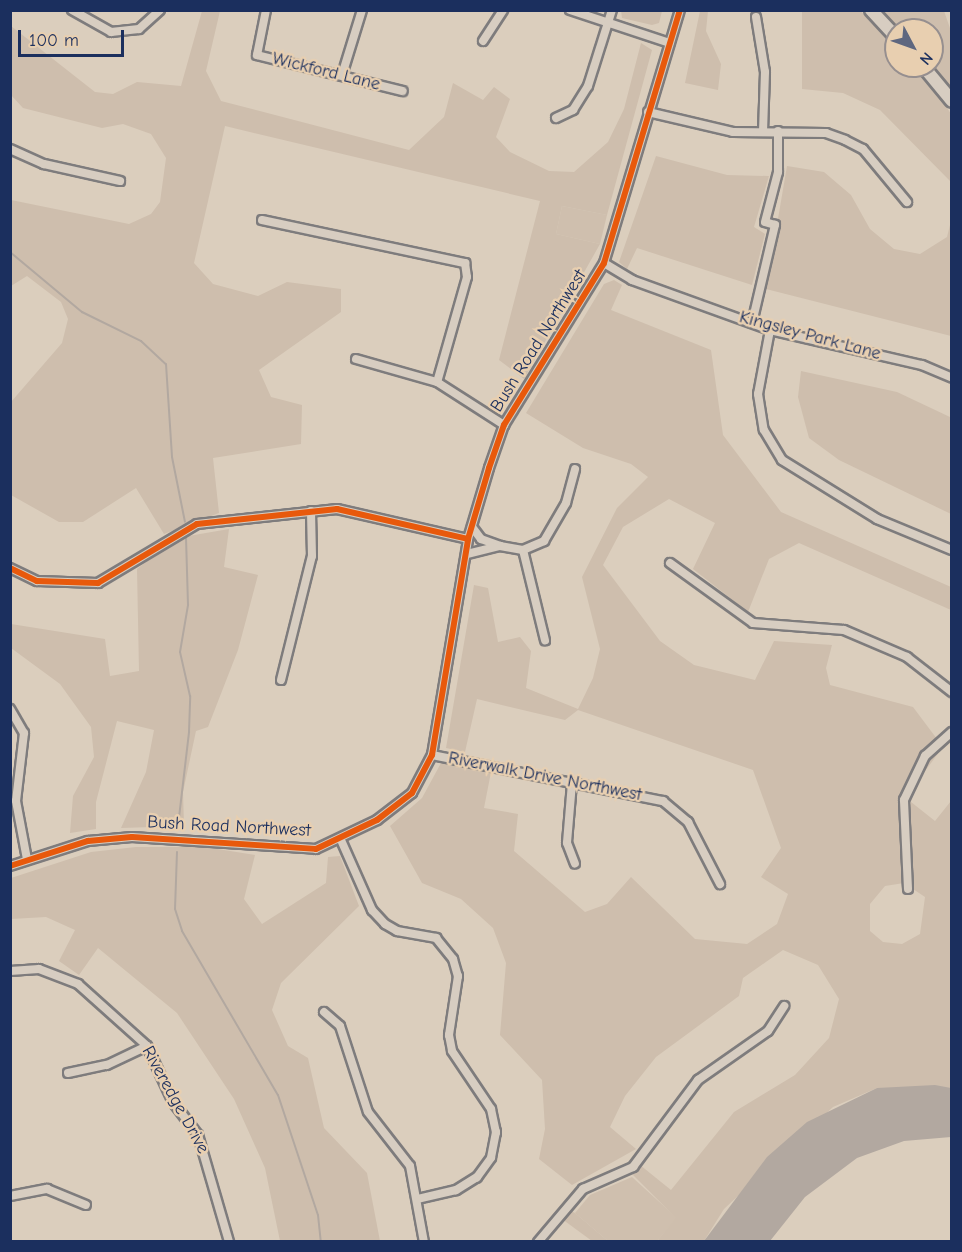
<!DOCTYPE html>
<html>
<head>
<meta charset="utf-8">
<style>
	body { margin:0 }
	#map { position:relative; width:962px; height:1252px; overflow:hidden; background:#dbcebd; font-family:"Comic Neue",sans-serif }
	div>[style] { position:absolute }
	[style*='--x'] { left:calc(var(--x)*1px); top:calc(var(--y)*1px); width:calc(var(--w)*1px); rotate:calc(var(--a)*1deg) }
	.built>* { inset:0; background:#cfbfae }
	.green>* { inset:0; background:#cebead }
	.water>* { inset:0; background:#b2a8a0 }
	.stream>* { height:2px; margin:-1px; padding:0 1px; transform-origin:1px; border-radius:1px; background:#b2a8a0 }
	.roads { filter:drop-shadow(2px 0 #7e7c7d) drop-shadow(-2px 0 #7e7c7d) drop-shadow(0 2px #7e7c7d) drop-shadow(0 -2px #7e7c7d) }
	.minor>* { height:8px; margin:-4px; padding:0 4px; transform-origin:4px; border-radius:4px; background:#d7cdc1 }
	.highway>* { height:12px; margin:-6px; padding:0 6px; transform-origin:6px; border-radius:6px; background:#d7cdc1 }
	.cycleway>* { height:6px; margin:-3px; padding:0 3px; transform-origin:3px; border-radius:3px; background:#e8590c }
	span { translate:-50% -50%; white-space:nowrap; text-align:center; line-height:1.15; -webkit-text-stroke:5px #e8cfb0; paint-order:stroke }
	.street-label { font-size:18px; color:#1b2f5e }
	.frame { position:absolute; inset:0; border:12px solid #1b2f5e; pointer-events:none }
	.north { position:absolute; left:884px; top:18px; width:60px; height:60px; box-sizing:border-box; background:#e8cfb0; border:2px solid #968f8f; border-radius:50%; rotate:131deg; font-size:16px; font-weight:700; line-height:24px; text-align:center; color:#1b2f5e }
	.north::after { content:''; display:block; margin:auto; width:21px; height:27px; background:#5e677f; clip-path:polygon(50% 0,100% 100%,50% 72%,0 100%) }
	.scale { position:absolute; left:18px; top:30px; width:106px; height:27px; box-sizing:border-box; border:3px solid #1b2f5e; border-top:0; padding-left:8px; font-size:18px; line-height:21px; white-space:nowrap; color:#1b2f5e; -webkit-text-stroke:4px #e8cfb0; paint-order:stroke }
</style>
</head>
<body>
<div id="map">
	<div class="built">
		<i style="clip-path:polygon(562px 206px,607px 215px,600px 244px,556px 234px)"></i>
		<i style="clip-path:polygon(632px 1177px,677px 1218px,657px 1241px,608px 1241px,575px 1213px,590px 1195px)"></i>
	</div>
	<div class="green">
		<i style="clip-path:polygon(621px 10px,662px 10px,662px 11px,659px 23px,652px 25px,622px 18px)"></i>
		<i style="clip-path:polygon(202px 11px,220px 11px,206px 71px,221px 101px,409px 150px,444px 117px,453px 83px,483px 100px,494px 87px,510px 99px,496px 137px,510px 152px,549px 171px,574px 172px,608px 142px,624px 109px,641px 43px,652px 50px,607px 215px,562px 206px,556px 234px,600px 244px,524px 379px,499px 360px,540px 201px,225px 126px,194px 263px,213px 284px,258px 296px,287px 282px,341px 289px,341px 312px,259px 370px,271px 397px,302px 405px,301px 444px,213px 458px,219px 513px,164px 534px,136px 488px,83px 522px,59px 522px,11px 495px,11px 402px,62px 343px,68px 319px,61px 302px,27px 276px,11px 286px,11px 200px,129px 224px,151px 214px,160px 202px,166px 158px,151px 134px,123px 124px,102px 128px,23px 108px,11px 95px,11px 26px,95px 92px,113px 94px,137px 82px,181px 86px)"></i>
		<i style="clip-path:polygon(700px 11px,708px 11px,706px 31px,721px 64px,718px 90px,685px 83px)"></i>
		<i style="clip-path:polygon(802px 11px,861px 11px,896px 48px,896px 66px,912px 66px,940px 97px,951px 114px,951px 182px,880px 110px,843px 93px,802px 89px)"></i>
		<i style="clip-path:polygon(875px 11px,944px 11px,951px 31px,951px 96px,927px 66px,932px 66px,932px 30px,896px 30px)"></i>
		<i style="clip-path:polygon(656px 156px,727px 175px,769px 176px,754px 227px,765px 234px,752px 285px,637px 248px,627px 269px,619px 262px)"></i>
		<i style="clip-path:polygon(787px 166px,824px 172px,851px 195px,870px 229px,894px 249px,920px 254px,947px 237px,951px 221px,951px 336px,766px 289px)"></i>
		<i style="clip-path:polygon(evenodd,614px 280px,622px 285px,611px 310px,711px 350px,723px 435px,781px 512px,951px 587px,951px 610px,799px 543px,769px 559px,748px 612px,693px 569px,715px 523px,669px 499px,623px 527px,603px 565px,660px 641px,694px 665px,755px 680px,774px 641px,832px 645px,826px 668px,830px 685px,913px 707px,943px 747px,913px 787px,911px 802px,935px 821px,951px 801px,951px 1088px,877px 1088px,833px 1107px,724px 1209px,704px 1241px,657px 1241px,676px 1218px,631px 1173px,640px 1165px,671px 1190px,734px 1112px,795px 1075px,829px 1038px,839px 999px,818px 965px,783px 950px,743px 978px,739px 996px,656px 1057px,625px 1096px,610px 1127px,636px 1149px,572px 1185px,539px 1159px,545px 1129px,542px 1080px,500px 1035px,506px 963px,493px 928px,461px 899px,422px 883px,390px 826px,422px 798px,441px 763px,491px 772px,484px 808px,518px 814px,514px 851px,585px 912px,607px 904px,631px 877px,695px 939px,747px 944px,777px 924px,788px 894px,761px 877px,781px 848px,753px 770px,578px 710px,565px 720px,477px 699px,465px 752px,446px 748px,474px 585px,488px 588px,498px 642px,520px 637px,531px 651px,526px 688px,578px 709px,593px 678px,600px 649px,582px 577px,617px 508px,648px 477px,631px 464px,583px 448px,526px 413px,604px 284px,614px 280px,904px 883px,925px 897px,920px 934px,902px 944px,883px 942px,870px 931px,870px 904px,885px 886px,904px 883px)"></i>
		<i style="clip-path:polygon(801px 371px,897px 392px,950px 417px,951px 514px,839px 460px,809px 438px,798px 397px)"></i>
		<i style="clip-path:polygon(229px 529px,224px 567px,258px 575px,238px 650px,208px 727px,196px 731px,183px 792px,184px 826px,121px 828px,146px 772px,154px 730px,117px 721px,96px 802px,96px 829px,70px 833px,73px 796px,94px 757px,91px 727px,60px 684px,11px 648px,11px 624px,105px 639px,110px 676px,139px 671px,137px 569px,177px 538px)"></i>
		<i style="clip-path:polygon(136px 847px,205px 847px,255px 855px,244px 899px,262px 924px,326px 883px,328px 857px,340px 856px,359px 906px,281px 983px,272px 1010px,288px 1046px,308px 1058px,324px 1128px,367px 1173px,380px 1241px,280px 1241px,265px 1168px,234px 1099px,177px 1013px,98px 948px,79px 975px,59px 961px,75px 930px,46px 917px,11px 919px,11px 878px,91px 852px)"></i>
		<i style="clip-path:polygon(569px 1210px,575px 1213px,608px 1241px,592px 1241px,562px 1219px)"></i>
	</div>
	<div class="water">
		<i style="clip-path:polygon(935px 1085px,951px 1088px,951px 1137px,904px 1141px,857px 1158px,805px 1197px,770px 1241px,704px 1241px,767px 1157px,807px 1122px,877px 1088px)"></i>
	</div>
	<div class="stream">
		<i style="--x:10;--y:252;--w:94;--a:39.8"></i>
		<i style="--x:82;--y:312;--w:66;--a:26.2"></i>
		<i style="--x:141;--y:341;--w:34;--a:43"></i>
		<i style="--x:166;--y:364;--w:93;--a:86.3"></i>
		<i style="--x:172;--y:457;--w:66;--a:78.7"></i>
		<i style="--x:178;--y:826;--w:95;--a:-83.3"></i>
		<i style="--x:189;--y:732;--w:36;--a:-88"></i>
		<i style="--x:190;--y:696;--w:45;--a:-102.8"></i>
		<i style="--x:180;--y:652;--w:48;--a:-80.3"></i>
		<i style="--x:188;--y:605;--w:69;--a:-91.7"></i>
		<i style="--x:177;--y:852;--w:57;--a:92"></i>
		<i style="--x:175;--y:909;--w:23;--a:72"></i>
		<i style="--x:182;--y:931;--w:190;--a:59.7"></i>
		<i style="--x:278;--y:1095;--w:126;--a:71.6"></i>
		<i style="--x:318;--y:1215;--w:27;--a:84"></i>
	</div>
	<div class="roads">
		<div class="minor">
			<i style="--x:72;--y:10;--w:45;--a:29.4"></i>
			<i style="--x:111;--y:32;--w:28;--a:-6"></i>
			<i style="--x:139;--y:29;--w:28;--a:-42"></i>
			<i style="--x:266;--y:10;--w:46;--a:101.3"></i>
			<i style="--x:257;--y:55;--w:150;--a:13.9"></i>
			<i style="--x:570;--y:10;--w:105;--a:18.3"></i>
			<i style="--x:756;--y:17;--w:56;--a:80.7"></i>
			<i style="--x:765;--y:72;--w:59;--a:91.9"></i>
			<i style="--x:483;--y:41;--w:37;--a:-57"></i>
			<i style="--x:342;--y:75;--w:68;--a:-72.9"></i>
			<i style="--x:648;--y:112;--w:87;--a:13.2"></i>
			<i style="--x:733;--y:132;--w:93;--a:0.6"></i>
			<i style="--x:826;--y:133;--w:20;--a:20"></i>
			<i style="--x:845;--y:140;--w:20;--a:27"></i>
			<i style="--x:863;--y:149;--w:69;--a:50.3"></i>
			<i style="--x:556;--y:118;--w:19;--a:-25"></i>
			<i style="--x:573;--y:110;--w:28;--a:-58"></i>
			<i style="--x:588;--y:86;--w:80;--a:-72.5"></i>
			<i style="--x:10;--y:149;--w:37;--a:24"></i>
			<i style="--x:44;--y:164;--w:78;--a:12.6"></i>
			<i style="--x:262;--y:220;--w:208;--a:12"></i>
			<i style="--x:465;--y:263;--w:14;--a:82"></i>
			<i style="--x:467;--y:277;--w:109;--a:105.9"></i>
			<i style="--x:604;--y:263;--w:33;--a:31"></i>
			<i style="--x:632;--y:280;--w:147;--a:19.9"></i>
			<i style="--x:770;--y:330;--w:156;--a:13"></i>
			<i style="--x:922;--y:365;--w:33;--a:23"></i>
			<i style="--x:752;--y:323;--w:101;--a:-76.8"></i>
			<i style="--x:775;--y:225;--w:10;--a:-163"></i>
			<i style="--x:765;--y:222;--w:52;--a:-75.4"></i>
			<i style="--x:778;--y:172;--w:41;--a:-90"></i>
			<i style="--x:770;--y:330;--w:65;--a:100.6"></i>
			<i style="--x:758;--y:394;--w:36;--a:81"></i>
			<i style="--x:764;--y:430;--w:35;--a:59"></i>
			<i style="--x:782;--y:460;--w:112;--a:31.8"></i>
			<i style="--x:877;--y:519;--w:81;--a:22.5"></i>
			<i style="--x:356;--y:359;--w:84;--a:15.9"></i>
			<i style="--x:437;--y:382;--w:80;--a:32.7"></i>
			<i style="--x:472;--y:527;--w:15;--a:53"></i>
			<i style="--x:481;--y:539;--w:20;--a:20"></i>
			<i style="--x:500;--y:546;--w:23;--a:10"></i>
			<i style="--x:523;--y:550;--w:23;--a:-23"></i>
			<i style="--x:544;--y:541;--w:44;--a:-59.9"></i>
			<i style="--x:566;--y:503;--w:35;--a:-75"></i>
			<i style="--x:523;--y:550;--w:93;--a:76.3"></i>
			<i style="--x:467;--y:554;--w:34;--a:-14"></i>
			<i style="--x:670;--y:563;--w:102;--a:35.9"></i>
			<i style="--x:753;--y:623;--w:91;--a:4.4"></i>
			<i style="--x:844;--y:630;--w:69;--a:23.2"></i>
			<i style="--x:907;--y:657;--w:57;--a:37.9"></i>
			<i style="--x:10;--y:568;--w:30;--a:26"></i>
			<i style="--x:37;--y:581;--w:61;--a:1.9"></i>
			<i style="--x:98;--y:583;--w:115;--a:-30.8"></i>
			<i style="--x:197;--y:524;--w:141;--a:-6.1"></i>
			<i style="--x:337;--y:509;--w:134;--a:12.9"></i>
			<i style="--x:281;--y:680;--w:128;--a:-76"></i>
			<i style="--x:312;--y:556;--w:45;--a:-91.3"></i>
			<i style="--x:10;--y:709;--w:28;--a:60"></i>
			<i style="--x:24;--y:733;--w:68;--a:96.7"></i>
			<i style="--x:16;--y:801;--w:59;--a:79.3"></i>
			<i style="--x:432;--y:755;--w:236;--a:11.3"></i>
			<i style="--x:663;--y:801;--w:33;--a:40"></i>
			<i style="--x:688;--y:822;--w:70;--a:62.7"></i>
			<i style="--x:572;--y:783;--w:60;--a:94.8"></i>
			<i style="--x:567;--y:843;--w:22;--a:69"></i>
			<i style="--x:341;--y:840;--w:77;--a:66.1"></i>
			<i style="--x:372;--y:910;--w:19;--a:47"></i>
			<i style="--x:385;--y:924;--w:14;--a:30"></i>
			<i style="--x:397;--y:931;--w:40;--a:10"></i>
			<i style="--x:436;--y:938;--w:27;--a:51"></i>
			<i style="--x:453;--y:959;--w:18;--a:74"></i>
			<i style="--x:458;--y:976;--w:60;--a:98.7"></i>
			<i style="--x:449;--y:1035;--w:16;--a:79"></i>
			<i style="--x:452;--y:1051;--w:70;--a:56.1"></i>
			<i style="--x:491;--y:1109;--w:24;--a:78"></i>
			<i style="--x:496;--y:1132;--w:26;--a:101"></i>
			<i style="--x:491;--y:1158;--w:24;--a:126"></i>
			<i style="--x:477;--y:1177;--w:25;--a:148"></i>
			<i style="--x:456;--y:1190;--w:39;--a:167"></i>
			<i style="--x:10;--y:866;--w:82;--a:-17.8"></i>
			<i style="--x:88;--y:841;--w:44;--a:-5.2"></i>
			<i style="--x:132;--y:837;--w:184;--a:3.7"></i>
			<i style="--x:316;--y:849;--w:68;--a:-25.4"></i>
			<i style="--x:377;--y:820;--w:44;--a:-37.6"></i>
			<i style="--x:412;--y:793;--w:43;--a:-62.2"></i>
			<i style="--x:432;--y:755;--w:219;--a:-80.5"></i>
			<i style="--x:468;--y:539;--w:74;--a:-73.5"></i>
			<i style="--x:489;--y:468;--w:46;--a:-70.8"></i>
			<i style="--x:504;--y:425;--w:190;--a:-58.3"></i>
			<i style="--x:604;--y:263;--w:264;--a:-73.3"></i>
			<i style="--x:908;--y:889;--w:89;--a:-92.6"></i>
			<i style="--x:904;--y:800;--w:49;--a:-64.5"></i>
			<i style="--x:925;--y:756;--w:36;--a:-42"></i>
			<i style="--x:10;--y:971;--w:29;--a:-4"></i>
			<i style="--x:39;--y:969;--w:42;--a:21"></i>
			<i style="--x:78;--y:984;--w:93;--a:41.9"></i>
			<i style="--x:147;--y:1046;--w:62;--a:65.1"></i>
			<i style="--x:173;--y:1102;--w:41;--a:52.9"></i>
			<i style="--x:198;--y:1135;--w:111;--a:73.8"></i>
			<i style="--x:324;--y:1012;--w:21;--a:41"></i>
			<i style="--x:340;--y:1026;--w:90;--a:72"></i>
			<i style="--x:368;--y:1112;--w:68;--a:52.1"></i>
			<i style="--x:410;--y:1166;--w:77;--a:79.6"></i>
			<i style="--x:68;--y:1073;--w:40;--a:-12"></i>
			<i style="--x:107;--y:1065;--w:44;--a:-25.4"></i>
			<i style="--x:10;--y:1196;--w:38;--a:-11"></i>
			<i style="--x:47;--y:1189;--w:42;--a:22.3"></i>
			<i style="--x:538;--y:1242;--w:70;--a:-49.7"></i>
			<i style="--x:583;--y:1189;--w:55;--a:-23.7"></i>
			<i style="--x:633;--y:1167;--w:109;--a:-53.2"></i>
			<i style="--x:698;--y:1080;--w:85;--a:-35"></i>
			<i style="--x:768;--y:1031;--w:30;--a:-57"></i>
		</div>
		<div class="highway">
			<i style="--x:871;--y:10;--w:37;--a:47"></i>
			<i style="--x:923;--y:66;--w:45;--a:50.4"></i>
		</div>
	</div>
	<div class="cycleway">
		<i style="--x:10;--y:568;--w:30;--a:26"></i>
		<i style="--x:37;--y:581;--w:61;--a:1.9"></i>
		<i style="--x:98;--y:583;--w:115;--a:-30.8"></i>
		<i style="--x:197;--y:524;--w:141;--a:-6.1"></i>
		<i style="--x:337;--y:509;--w:134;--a:12.9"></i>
		<i style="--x:10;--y:866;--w:82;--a:-17.8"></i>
		<i style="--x:88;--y:841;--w:44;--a:-5.2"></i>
		<i style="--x:132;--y:837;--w:184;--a:3.7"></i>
		<i style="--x:316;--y:849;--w:68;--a:-25.4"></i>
		<i style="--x:377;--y:820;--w:44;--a:-37.6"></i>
		<i style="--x:412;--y:793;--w:43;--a:-62.2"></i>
		<i style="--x:432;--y:755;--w:219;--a:-80.5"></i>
		<i style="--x:468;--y:539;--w:74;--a:-73.5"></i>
		<i style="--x:489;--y:468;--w:46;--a:-70.8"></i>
		<i style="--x:504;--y:425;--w:190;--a:-58.3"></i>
		<i style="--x:604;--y:263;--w:264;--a:-73.3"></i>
	</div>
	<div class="street-label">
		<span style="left:326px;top:72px;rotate:14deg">Wickford Lane</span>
		<span style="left:810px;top:336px;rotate:15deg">Kingsley Park Lane</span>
		<span style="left:539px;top:341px;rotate:-58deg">Bush Road Northwest</span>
		<span style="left:545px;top:777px;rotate:11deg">Riverwalk Drive Northwest</span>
		<span style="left:229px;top:827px;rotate:3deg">Bush Road Northwest</span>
		<span style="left:175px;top:1100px;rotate:61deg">Riveredge Drive</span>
	</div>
	<div class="frame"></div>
	<div class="north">N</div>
	<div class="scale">100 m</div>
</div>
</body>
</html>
